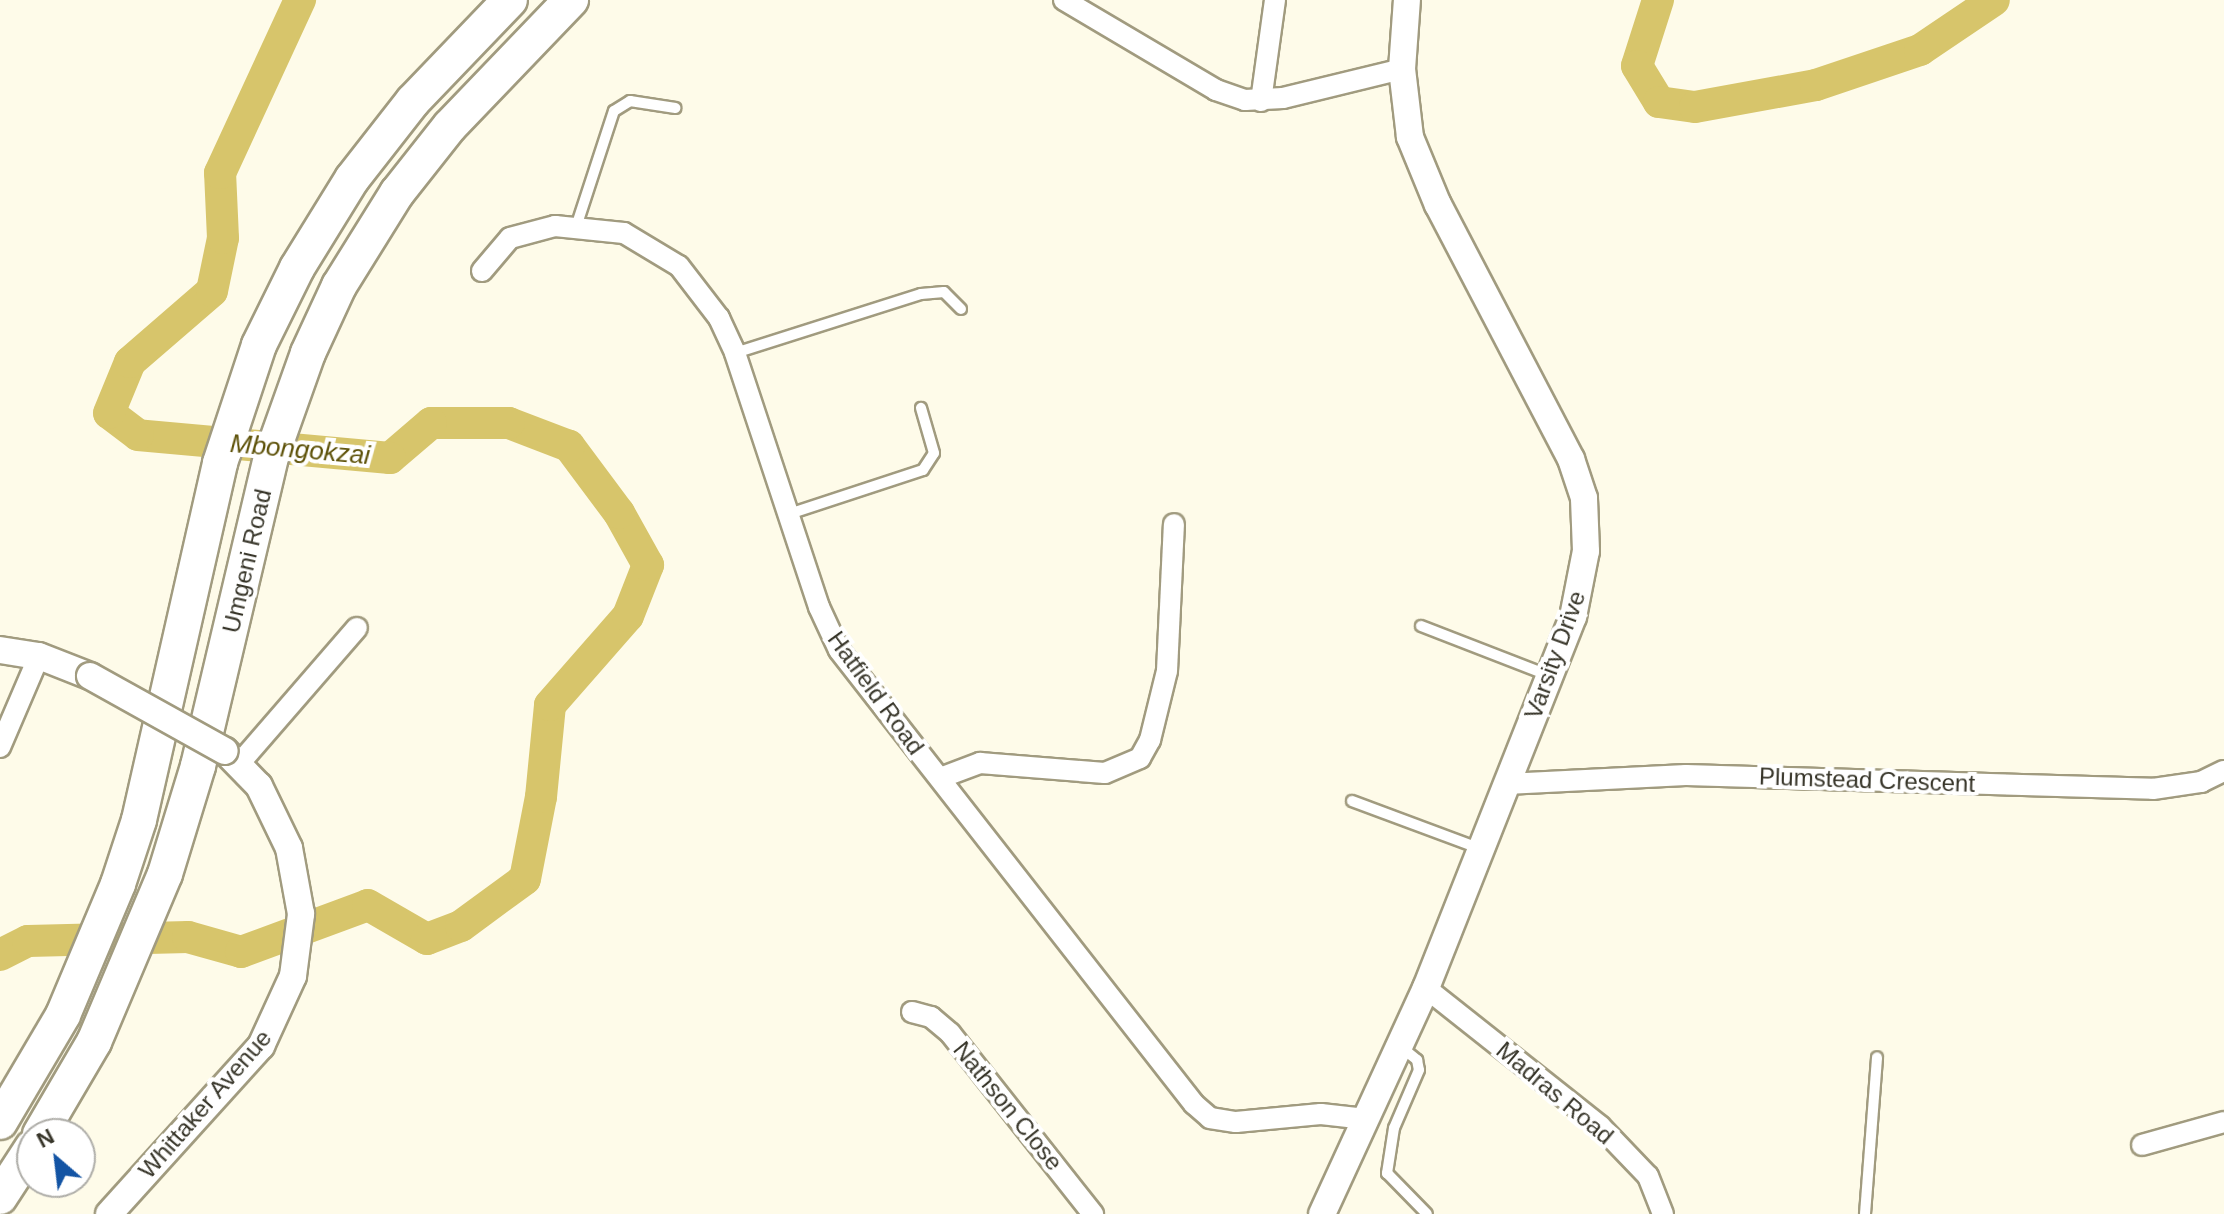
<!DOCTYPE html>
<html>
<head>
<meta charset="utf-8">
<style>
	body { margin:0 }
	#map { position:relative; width:2224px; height:1214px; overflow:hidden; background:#fefbe9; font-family:Arial,sans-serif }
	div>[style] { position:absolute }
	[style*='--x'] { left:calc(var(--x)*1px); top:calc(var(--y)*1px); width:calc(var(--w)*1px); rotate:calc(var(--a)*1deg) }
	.river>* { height:32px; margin:-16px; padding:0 16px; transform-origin:16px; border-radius:16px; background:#d7c56b }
	.roads { filter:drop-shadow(2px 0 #a19b7f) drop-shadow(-2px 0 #a19b7f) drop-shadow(0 2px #a19b7f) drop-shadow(0 -2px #a19b7f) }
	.lane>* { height:10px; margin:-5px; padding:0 5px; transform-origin:5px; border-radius:5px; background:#fff }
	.street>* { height:20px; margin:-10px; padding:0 10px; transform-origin:10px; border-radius:10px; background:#fff }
	.secondary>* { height:26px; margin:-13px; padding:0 13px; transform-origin:13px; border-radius:13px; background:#fff }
	.highway>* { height:34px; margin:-17px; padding:0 17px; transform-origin:17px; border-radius:17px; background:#fff }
	.bridges { filter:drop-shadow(2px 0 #a19b7f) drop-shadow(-2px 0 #a19b7f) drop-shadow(0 2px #a19b7f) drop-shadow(0 -2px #a19b7f) }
	.secondary-bridge>* { height:26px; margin:-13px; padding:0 13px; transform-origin:13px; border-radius:13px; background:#fff }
	span { translate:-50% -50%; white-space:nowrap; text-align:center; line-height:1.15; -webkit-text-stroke:8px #fff; paint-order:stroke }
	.street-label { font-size:24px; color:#373529 }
	.water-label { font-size:26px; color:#5d5108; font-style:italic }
	.north { position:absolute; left:16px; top:1118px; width:80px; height:80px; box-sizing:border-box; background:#fff; border:2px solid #afaea9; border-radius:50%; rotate:332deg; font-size:22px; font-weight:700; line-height:32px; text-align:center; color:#373529 }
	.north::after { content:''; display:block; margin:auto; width:28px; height:36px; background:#1354a4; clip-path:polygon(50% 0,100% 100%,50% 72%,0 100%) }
</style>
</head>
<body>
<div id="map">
	<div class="river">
		<i style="--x:1658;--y:0;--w:69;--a:107.7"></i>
		<i style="--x:1637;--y:66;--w:42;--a:58.6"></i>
		<i style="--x:1659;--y:102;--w:36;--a:8"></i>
		<i style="--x:1695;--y:107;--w:123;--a:-10.3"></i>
		<i style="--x:1816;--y:85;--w:110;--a:-18.6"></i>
		<i style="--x:1920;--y:50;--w:89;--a:-34"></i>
		<i style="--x:0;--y:955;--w:31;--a:-27"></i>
		<i style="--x:28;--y:941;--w:160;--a:-1.4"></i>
		<i style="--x:188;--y:937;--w:55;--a:15.8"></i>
		<i style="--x:241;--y:952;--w:135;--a:-20.3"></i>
		<i style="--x:368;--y:905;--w:68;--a:30"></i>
		<i style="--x:427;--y:939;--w:36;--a:-21"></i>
		<i style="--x:461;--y:926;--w:79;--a:-36.3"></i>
		<i style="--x:525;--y:879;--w:84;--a:-79"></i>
		<i style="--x:541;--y:797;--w:92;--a:-84.4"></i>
		<i style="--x:550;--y:705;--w:118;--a:-48.8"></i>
		<i style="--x:628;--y:616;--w:55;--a:-68.6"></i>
		<i style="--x:648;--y:565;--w:60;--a:-119.1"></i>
		<i style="--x:619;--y:513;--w:84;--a:-126.7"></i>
		<i style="--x:569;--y:446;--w:64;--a:-159"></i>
		<i style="--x:509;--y:423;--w:78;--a:180"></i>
		<i style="--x:431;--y:423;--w:54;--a:139.5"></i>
		<i style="--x:390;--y:458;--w:253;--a:-174.8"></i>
		<i style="--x:138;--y:435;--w:36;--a:-143"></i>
		<i style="--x:109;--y:413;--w:55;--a:-67.6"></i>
		<i style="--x:130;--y:362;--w:108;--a:-40.9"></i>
		<i style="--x:212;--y:291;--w:54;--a:-78.3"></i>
		<i style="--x:223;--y:238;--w:65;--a:-92.6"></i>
		<i style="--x:220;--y:173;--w:191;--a:-65.2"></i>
	</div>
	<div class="roads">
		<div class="lane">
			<i style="--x:576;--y:227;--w:122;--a:-71.9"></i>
			<i style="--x:614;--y:111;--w:19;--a:-32"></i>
			<i style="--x:630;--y:101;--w:46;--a:8.8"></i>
			<i style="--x:735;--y:353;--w:195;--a:-17.6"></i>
			<i style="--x:921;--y:294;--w:23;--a:-5"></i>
			<i style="--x:944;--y:292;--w:24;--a:45"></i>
			<i style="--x:789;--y:514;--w:141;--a:-18.2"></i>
			<i style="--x:923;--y:470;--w:20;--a:-57"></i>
			<i style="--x:934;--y:453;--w:47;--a:-106.1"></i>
			<i style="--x:1421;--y:626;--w:138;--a:21.2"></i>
			<i style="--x:1352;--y:801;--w:138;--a:20.4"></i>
			<i style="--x:1401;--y:1047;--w:21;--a:39"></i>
			<i style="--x:1417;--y:1060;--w:10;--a:79"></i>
			<i style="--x:1419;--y:1070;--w:63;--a:113.3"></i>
			<i style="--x:1394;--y:1128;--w:46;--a:98.8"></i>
			<i style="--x:1387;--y:1173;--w:57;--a:45.7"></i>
			<i style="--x:1865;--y:1214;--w:157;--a:-85.6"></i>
		</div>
		<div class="street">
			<i style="--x:1064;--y:0;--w:177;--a:30.6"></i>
			<i style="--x:1216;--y:90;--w:31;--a:19"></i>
			<i style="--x:1245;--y:100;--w:38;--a:-3"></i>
			<i style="--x:1283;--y:98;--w:122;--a:-13.7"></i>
			<i style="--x:1261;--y:101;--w:102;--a:-82.1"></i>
			<i style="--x:482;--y:271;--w:43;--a:-49.7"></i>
			<i style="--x:510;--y:238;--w:47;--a:-14.9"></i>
			<i style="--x:555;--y:226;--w:69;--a:5.8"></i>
			<i style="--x:624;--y:233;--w:64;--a:31"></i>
			<i style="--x:679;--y:266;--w:66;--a:52.4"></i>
			<i style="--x:719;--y:318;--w:38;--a:65"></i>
			<i style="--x:735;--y:353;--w:268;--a:71.7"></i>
			<i style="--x:819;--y:607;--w:47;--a:65.1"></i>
			<i style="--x:839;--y:650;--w:576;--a:51.98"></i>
			<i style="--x:1194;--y:1104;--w:21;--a:41"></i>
			<i style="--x:1210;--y:1118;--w:26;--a:9"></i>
			<i style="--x:1236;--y:1122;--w:85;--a:-5.4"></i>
			<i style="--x:1321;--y:1114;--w:45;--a:6.3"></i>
			<i style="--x:0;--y:747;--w:99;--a:-66.8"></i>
			<i style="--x:239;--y:764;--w:180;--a:-49.1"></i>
			<i style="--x:940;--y:778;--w:43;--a:-20.6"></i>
			<i style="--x:980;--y:763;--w:125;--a:4.6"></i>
			<i style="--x:1105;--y:773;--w:38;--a:-23"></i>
			<i style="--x:1140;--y:758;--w:21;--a:-61"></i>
			<i style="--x:1150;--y:740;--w:71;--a:-76.2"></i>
			<i style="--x:1167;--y:671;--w:147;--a:-87.3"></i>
			<i style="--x:1506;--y:784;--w:180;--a:-2.9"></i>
			<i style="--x:1686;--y:775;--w:467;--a:1.7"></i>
			<i style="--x:2153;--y:789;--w:49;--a:-8.3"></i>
			<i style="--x:2201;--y:782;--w:25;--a:-26"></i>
			<i style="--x:1426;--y:988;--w:222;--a:38.4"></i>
			<i style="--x:1600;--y:1126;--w:69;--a:46.2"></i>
			<i style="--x:1648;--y:1176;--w:41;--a:68.5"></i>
			<i style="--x:912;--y:1012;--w:20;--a:15"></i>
			<i style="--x:931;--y:1017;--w:25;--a:40"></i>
			<i style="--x:950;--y:1033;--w:231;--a:51.7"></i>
			<i style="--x:2142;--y:1145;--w:85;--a:-15.7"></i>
		</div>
		<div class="secondary">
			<i style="--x:0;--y:650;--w:39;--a:9"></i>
			<i style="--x:39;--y:656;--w:55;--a:21.4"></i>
			<i style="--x:109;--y:1214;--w:227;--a:-47.9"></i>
			<i style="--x:261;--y:1046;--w:77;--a:-65.4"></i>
			<i style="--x:293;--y:976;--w:63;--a:-82.6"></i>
			<i style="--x:301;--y:914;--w:67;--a:-100.3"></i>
			<i style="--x:289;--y:848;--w:69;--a:-115.8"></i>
			<i style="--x:259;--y:786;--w:49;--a:-134.2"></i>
			<i style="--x:1322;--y:1214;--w:249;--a:-65.3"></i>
			<i style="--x:1426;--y:988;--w:399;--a:-68.4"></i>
			<i style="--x:1573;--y:617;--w:67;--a:-78.9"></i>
			<i style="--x:1586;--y:551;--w:53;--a:-92.2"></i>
			<i style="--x:1584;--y:498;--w:41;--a:-108.4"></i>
			<i style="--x:1571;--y:459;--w:287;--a:-117.6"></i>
			<i style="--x:1438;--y:205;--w:74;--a:-112.4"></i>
			<i style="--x:1410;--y:137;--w:68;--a:-96.7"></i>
			<i style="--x:1402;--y:69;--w:69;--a:-85.9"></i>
		</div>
		<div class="highway">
			<i style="--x:0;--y:1122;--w:124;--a:-59.5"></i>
			<i style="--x:63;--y:1015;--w:142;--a:-67.2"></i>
			<i style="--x:118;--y:884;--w:67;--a:-71.8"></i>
			<i style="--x:139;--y:820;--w:366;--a:-77.2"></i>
			<i style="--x:220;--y:463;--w:124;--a:-71.7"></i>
			<i style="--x:259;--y:345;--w:86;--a:-63.7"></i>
			<i style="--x:297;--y:268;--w:105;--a:-58.3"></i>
			<i style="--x:352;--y:179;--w:99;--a:-52"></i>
			<i style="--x:413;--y:101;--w:140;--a:-46.2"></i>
			<i style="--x:40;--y:1134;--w:107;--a:-59.6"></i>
			<i style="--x:94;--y:1042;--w:182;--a:-67.1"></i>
			<i style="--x:165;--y:874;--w:113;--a:-73"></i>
			<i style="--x:198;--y:766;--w:318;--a:-76.7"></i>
			<i style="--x:271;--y:457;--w:110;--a:-70.4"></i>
			<i style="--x:308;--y:353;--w:74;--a:-65.2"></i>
			<i style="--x:339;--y:286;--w:110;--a:-58.1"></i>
			<i style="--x:397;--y:193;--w:85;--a:-51.7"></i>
			<i style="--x:450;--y:126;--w:175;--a:-46.2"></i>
			<i style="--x:0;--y:1197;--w:59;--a:-56.9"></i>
		</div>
	</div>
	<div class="bridges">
		<div class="secondary-bridge">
			<i style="--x:90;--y:676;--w:154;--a:29.1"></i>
		</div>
	</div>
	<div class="street-label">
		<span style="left:247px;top:561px;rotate:-77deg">Umgeni Road</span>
		<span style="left:1555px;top:655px;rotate:-70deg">Varsity Drive</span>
		<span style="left:876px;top:693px;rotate:54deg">Hatfield Road</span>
		<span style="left:1867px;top:780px;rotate:2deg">Plumstead Crescent</span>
		<span style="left:1555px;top:1093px;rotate:40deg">Madras Road</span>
		<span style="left:205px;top:1104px;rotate:-49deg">Whittaker Avenue</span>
		<span style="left:1008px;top:1106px;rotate:51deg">Nathson Close</span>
	</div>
	<div class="water-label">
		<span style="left:300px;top:450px;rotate:5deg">Mbongokzai</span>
	</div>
	<div class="north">N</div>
</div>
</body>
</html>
